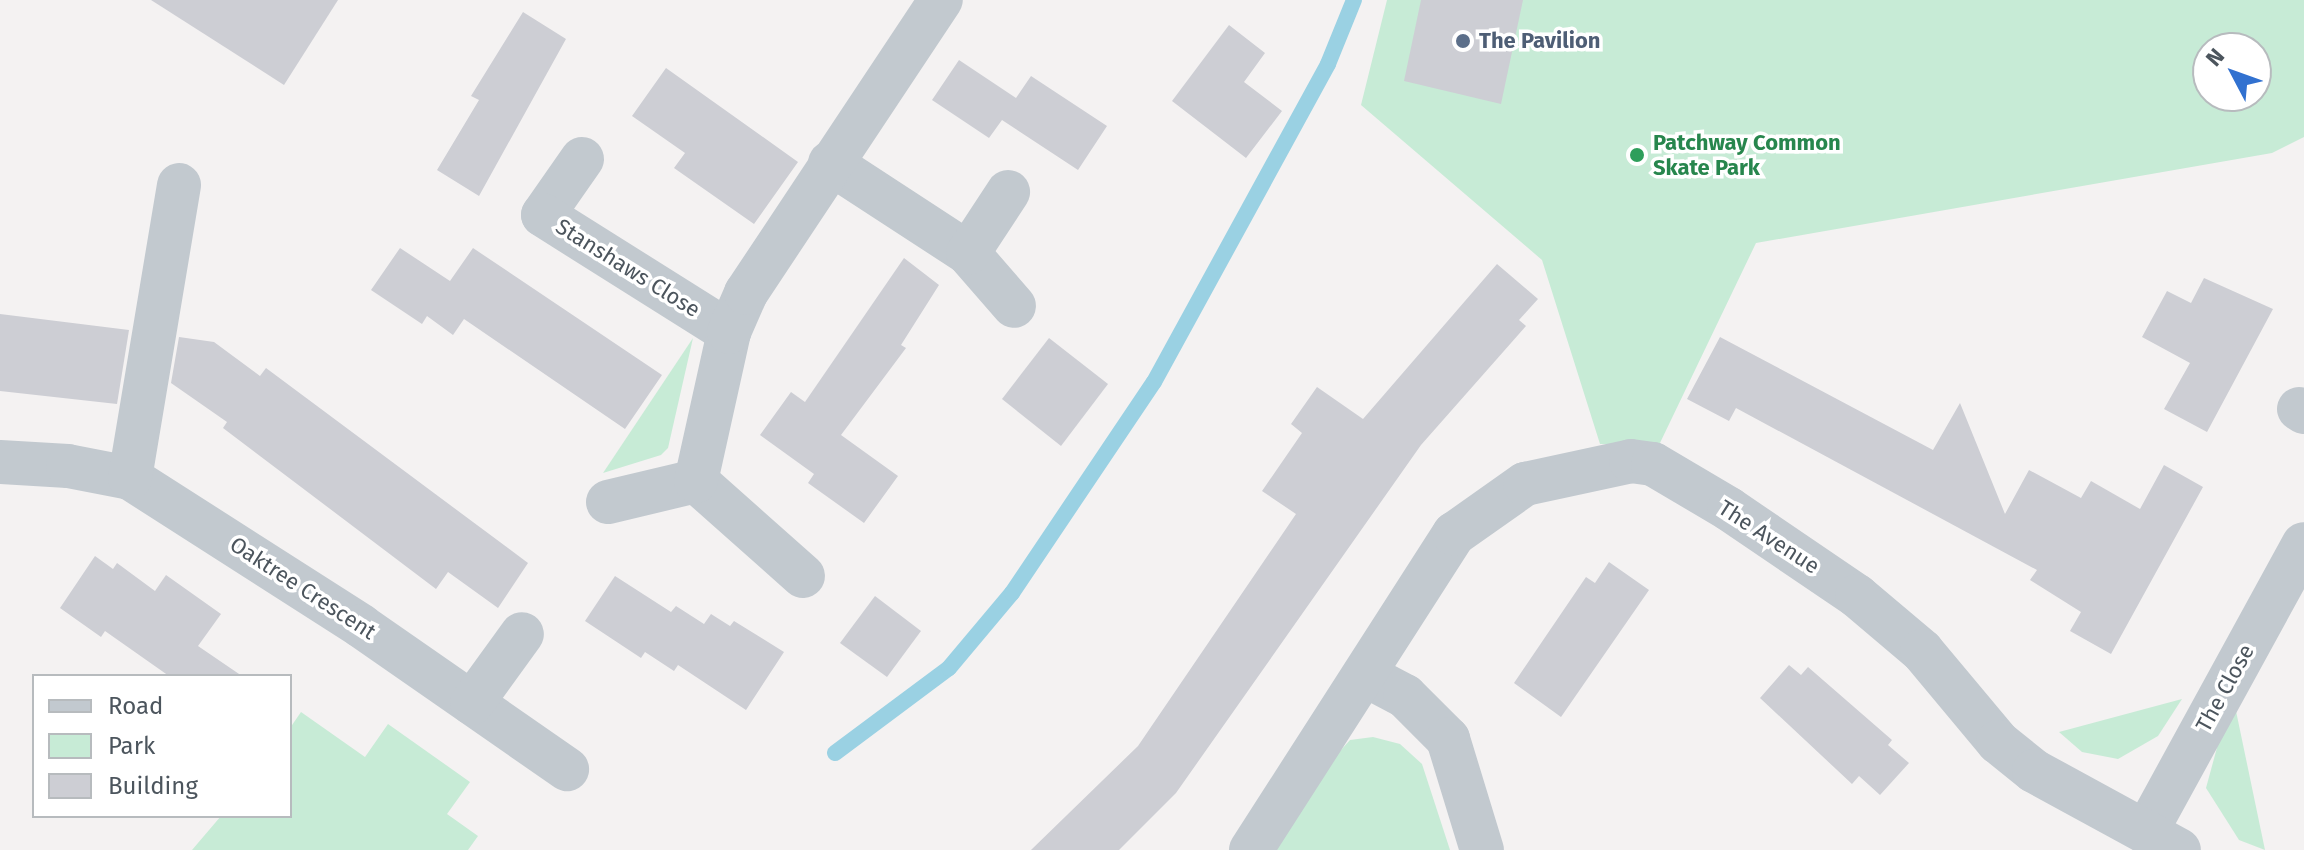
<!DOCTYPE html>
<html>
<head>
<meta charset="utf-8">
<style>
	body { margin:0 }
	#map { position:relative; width:2304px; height:850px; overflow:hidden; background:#f4f2f2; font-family:"Fira Sans",sans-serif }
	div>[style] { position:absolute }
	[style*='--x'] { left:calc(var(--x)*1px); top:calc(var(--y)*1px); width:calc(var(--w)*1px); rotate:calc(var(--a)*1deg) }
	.green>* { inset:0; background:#c7ebd6 }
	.stream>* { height:16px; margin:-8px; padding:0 8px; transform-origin:8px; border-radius:8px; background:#9ad1e3 }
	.building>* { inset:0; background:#cdced4 }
	.minor>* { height:44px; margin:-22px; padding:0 22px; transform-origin:22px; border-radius:22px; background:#c2c9cf }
	.dots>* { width:22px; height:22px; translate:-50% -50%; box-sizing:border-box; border:4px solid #fff; border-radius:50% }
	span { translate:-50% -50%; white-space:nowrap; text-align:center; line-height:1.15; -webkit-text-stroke:7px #fff; paint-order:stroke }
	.service-label { font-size:22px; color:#4e5e75; font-weight:700 }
	.left { translate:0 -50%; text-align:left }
	.leisure-label { font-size:22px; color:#27864d; font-weight:700 }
	.street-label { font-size:22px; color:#4c555d }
	.legend { position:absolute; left:32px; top:674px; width:260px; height:144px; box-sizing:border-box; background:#fff; border:2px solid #b7bbbe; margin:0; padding:10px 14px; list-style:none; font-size:24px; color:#4c555d }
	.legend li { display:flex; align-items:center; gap:16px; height:40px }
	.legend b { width:40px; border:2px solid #b7bbbe }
	.north { position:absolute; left:2192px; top:32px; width:80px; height:80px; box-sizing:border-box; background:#fff; border:2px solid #b7bbbe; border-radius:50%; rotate:311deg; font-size:22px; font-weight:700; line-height:32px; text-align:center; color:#4c555d }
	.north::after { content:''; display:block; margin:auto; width:28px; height:36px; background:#3171d0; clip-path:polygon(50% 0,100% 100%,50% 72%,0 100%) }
</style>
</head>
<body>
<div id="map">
	<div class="green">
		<i style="clip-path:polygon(evenodd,1387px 0,2304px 0,2304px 137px,2272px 153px,1756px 243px,1659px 445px,1600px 444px,1542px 260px,1361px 105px,1387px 0,2208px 48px,2256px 48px,2256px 96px,2208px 96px,2208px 48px)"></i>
		<i style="clip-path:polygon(693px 338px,668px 448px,661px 455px,603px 473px)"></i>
		<i style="clip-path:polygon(2182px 699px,2158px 736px,2118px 759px,2082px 752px,2059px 732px)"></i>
		<i style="clip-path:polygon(2236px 711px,2265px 850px,2239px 840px,2206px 788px,2218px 744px)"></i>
		<i style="clip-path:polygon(301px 712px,365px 757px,388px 724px,470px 782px,447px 814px,478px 836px,468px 850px,192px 850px,221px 816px,290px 816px,290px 728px)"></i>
		<i style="clip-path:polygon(1373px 737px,1400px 744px,1422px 764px,1450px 850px,1276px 850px,1332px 760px,1350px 740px)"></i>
	</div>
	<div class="stream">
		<i style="--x:835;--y:753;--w:142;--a:-36.7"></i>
		<i style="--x:949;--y:668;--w:98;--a:-50"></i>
		<i style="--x:1012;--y:593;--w:254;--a:-56.1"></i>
		<i style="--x:1154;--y:382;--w:362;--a:-61.3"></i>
		<i style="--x:1328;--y:64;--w:69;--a:-67.9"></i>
	</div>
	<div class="building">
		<i style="clip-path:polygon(151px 0,338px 0,284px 85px)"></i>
		<i style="clip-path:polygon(1421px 0,1523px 0,1501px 104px,1404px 81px)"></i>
		<i style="clip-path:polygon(523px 12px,566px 39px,479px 196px,437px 170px,479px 100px,471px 96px)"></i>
		<i style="clip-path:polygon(1229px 25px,1265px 53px,1244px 82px,1282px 111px,1246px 158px,1172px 101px)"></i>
		<i style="clip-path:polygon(959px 60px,1016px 98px,1031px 76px,1107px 126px,1078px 170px,1002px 120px,989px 138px,932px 100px)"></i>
		<i style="clip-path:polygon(666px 68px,798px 162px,754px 224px,674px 168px,685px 153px,632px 116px)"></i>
		<i style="clip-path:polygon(400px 248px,450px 281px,473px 248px,662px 375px,625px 429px,464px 319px,453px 335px,427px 316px,422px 324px,371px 290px)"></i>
		<i style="clip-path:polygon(904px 258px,939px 285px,901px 345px,906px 348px,841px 435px,898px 476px,864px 523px,808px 483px,814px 474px,760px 435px,791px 392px,805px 402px)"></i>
		<i style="clip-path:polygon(1497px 264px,1538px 299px,1519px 320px,1526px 326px,1421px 445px,1176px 793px,1119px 850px,1031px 850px,1138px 746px,1296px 514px,1262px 491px,1302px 433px,1291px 424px,1317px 387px,1363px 419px)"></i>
		<i style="clip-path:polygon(2204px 278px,2273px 309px,2207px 432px,2164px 409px,2190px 363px,2142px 337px,2167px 291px,2191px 303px)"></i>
		<i style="clip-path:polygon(0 314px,129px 330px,117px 404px,0 391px)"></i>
		<i style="clip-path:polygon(179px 337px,214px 342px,260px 376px,266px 368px,528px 563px,498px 608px,448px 572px,436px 589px,223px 428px,227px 422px,171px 383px)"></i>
		<i style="clip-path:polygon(1720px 337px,1933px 450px,1960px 403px,2005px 514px,2029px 470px,2081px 498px,2091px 481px,2140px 509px,2164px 465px,2203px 487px,2111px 654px,2070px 631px,2081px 612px,2030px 580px,2037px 570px,1736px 408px,1729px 421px,1687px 399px)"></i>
		<i style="clip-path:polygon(1049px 338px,1108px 384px,1061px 446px,1002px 399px)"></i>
		<i style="clip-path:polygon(95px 556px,113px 569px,117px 563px,155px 591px,166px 575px,221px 614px,198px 646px,242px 676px,169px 676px,105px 631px,101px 637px,60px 608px)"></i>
		<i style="clip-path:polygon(1609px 562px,1649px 590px,1561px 717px,1514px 683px,1586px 577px,1595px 583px)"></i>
		<i style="clip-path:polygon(615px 576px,671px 612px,676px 606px,704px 624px,711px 614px,730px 626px,734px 621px,784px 652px,746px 710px,678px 665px,674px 671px,645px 652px,641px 658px,585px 621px)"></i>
		<i style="clip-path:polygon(875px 596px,921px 631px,887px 677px,840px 643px)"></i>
		<i style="clip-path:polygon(1789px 665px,1801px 675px,1808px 667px,1892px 740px,1888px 745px,1909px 763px,1880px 795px,1859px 776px,1852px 784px,1760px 698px)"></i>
	</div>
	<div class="minor">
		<i style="--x:582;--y:159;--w:68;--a:124.9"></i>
		<i style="--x:543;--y:215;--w:220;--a:32.2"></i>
		<i style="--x:830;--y:163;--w:165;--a:33.1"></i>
		<i style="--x:968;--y:253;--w:70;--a:49"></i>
		<i style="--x:968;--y:253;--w:73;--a:-56.7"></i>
		<i style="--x:2299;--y:409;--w:6;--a:31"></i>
		<i style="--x:0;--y:462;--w:68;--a:3.4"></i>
		<i style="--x:68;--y:466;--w:63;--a:11"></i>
		<i style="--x:130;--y:478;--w:274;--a:32.6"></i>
		<i style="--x:361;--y:626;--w:251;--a:34.8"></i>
		<i style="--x:130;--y:478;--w:297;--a:-80.5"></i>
		<i style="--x:696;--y:481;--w:143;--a:41.6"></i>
		<i style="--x:608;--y:502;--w:90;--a:-13.4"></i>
		<i style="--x:696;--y:481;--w:153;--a:-77.5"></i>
		<i style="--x:729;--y:332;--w:43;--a:-66.4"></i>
		<i style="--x:746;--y:293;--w:352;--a:-56.4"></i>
		<i style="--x:1365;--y:675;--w:45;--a:27.7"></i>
		<i style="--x:1405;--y:696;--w:61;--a:45"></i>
		<i style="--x:1448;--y:739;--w:116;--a:73"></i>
		<i style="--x:472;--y:703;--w:85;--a:-54.1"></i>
		<i style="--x:2146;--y:832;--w:328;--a:-61.3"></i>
		<i style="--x:1251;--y:850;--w:376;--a:-57.3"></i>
		<i style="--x:1454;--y:534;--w:87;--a:-35.2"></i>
		<i style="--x:1525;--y:484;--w:108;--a:-12.2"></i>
		<i style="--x:1631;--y:461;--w:22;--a:8"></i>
		<i style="--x:1653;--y:464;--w:88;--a:30.6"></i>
		<i style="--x:1729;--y:509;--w:155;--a:34.2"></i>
		<i style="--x:1857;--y:596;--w:85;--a:40.2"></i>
		<i style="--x:1922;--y:651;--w:119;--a:50.1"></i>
		<i style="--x:1998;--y:742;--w:46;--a:38.9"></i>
		<i style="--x:2034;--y:771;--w:165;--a:28.6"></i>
	</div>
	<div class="dots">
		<i style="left:1463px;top:41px;background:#5c6f8a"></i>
		<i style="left:1637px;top:155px;background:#2e9e5b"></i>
	</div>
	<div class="service-label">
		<span class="left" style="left:1479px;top:41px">The Pavilion</span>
	</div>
	<div class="leisure-label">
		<span class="left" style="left:1653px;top:155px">Patchway Common<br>Skate Park</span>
	</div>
	<div class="street-label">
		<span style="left:628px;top:268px;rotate:32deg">Stanshaws Close</span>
		<span style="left:1769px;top:537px;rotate:33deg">The Avenue</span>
		<span style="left:303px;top:588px;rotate:33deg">Oaktree Crescent</span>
		<span style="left:2225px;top:688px;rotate:-61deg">The Close</span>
	</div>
	<ul class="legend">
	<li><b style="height:10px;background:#c2c9cf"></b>Road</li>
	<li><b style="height:22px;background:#c7ebd6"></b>Park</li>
	<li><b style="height:22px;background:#cdced4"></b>Building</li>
	</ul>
	<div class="north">N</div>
</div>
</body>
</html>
